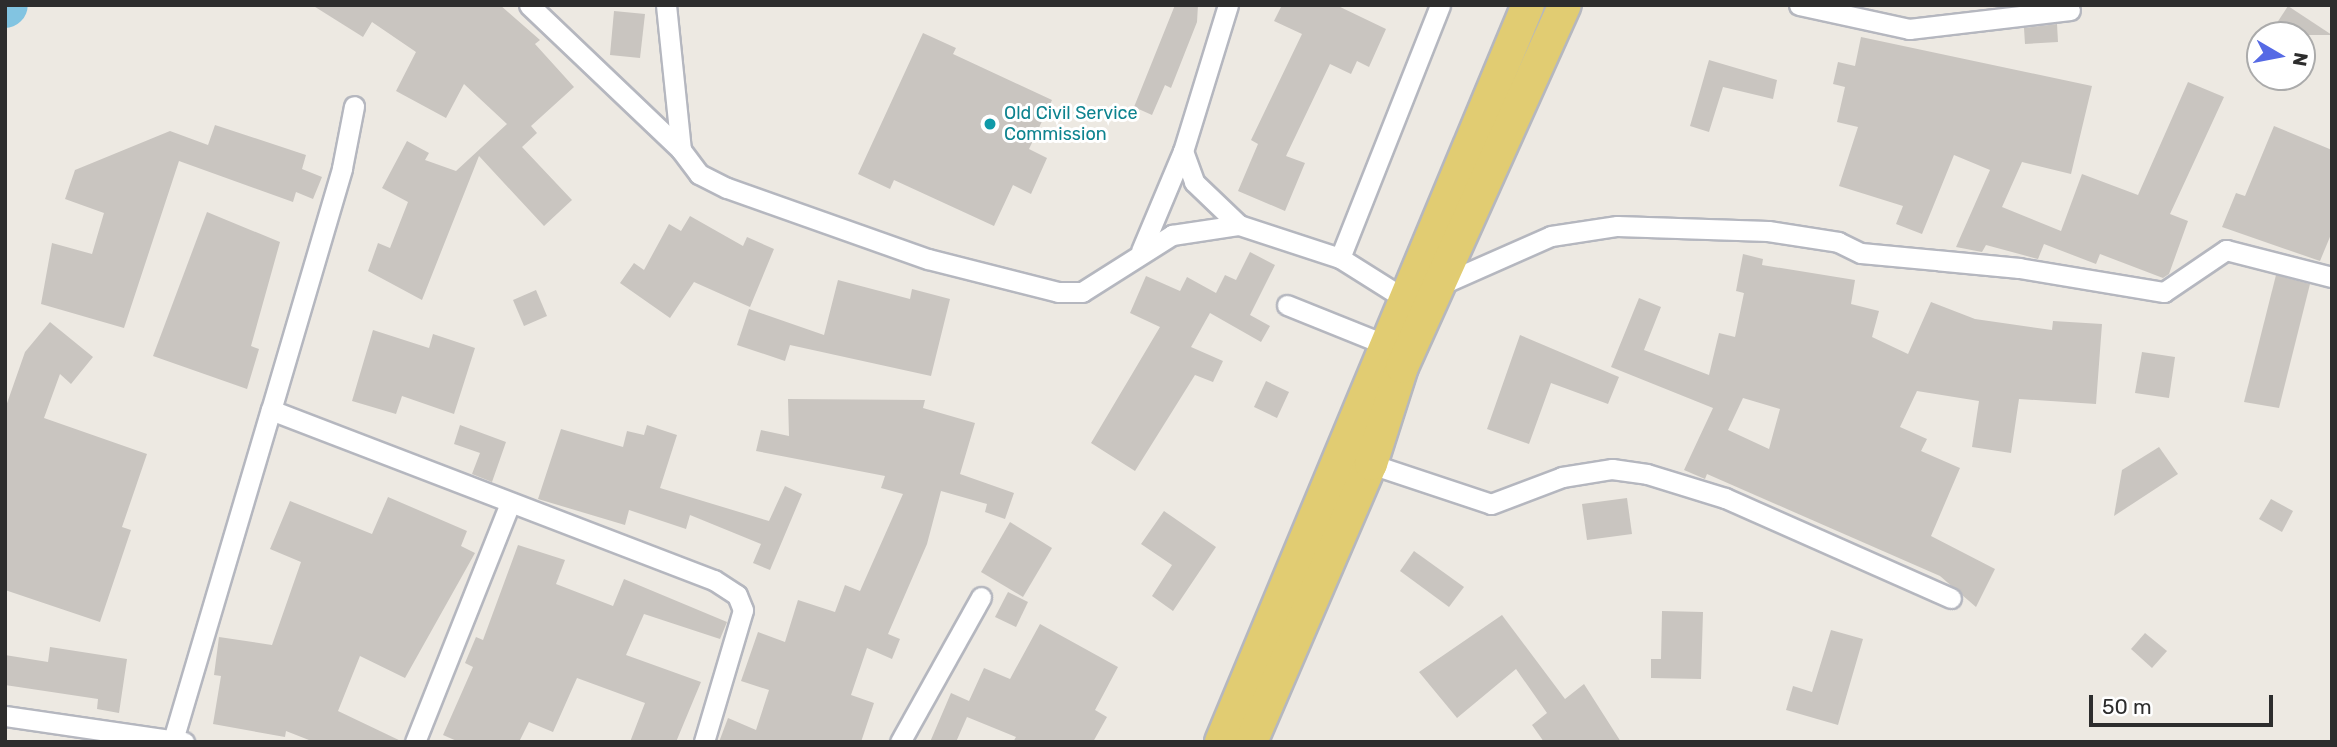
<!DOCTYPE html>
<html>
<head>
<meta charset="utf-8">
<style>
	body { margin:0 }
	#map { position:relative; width:2337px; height:747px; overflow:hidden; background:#ede9e2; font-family:Rubik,sans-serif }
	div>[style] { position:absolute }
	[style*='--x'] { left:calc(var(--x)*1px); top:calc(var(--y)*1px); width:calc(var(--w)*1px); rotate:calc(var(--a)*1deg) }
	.river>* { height:44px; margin:-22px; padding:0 22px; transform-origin:22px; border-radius:22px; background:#82c4e1 }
	.building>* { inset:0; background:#c9c5c0 }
	.roads { filter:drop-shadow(2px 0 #b5b7bf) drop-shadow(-2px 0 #b5b7bf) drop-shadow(0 2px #b5b7bf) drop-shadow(0 -2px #b5b7bf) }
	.minor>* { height:19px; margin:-9.5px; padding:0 9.5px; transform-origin:9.5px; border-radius:9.5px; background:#fff }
	.primary>* { height:32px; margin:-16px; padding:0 16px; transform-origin:16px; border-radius:16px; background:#e1cc72 }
	.dots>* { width:19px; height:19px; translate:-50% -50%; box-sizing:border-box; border:4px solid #fff; border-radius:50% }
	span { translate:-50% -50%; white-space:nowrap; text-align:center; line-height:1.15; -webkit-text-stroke:6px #fff; paint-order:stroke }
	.culture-label { font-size:18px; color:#0d838f }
	.left { translate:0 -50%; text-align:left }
	.frame { position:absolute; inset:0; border:7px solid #2d2d2d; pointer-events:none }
	.north { position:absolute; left:2246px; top:21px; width:70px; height:70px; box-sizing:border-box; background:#fff; border:2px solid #ababab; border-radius:50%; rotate:100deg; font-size:19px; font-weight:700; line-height:28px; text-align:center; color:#2d2d2d }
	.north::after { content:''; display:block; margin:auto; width:24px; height:32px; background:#566ae5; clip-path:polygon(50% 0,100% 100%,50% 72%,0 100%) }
	.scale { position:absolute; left:2089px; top:695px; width:184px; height:32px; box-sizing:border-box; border:4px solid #2d2d2d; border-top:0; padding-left:9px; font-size:21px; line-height:24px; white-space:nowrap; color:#2d2d2d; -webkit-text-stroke:5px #fff; paint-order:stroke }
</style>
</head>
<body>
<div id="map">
	<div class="river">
		<i style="--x:5;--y:6;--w:1;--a:-45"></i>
	</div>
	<div class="building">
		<i style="clip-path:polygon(312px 5px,500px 5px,540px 40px,535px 44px,574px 87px,531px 126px,537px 133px,522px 147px,572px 200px,544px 226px,479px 156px,422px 300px,368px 271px,378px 243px,390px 248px,408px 202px,382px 188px,407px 141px,429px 153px,425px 160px,456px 171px,507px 124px,464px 84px,446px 118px,396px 91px,416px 52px,372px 22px,363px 37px)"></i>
		<i style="clip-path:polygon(1175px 5px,1198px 5px,1197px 22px,1171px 88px,1165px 85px,1152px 115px,1134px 107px)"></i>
		<i style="clip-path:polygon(1282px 5px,1336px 5px,1386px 29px,1369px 67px,1357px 61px,1351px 74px,1330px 64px,1286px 156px,1305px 163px,1285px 211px,1238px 191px,1258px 144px,1251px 140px,1302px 34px,1274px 21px)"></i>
		<i style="clip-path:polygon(2288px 6px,2332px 35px,2269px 35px)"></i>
		<i style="clip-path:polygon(614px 11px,645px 14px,640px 58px,610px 55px)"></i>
		<i style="clip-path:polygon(2057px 24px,2058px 42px,2025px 44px,2024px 28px)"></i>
		<i style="clip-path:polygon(923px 33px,956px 48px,953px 54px,1052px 100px,1029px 149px,1047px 158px,1031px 194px,1013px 185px,994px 226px,894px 180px,890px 189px,858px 174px)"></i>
		<i style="clip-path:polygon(1861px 37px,2092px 86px,2071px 174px,2022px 162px,2002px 207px,2061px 231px,2082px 174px,2138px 195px,2188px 82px,2224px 97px,2170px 214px,2188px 221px,2169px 274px,2163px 278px,2100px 254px,2096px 264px,2044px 244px,2038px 259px,1986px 245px,1982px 252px,1956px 247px,1990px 170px,1954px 155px,1922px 234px,1896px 224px,1903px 206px,1839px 186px,1858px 127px,1837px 122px,1845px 87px,1833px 84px,1838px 62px,1855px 66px)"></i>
		<i style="clip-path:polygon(1709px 60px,1777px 80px,1773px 99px,1723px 87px,1709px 132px,1690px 126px)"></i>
		<i style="clip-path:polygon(215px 125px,306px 155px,302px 169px,322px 177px,313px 199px,296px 192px,293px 202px,179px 161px,124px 328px,41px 304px,52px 243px,92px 254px,104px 213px,65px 199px,75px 170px,170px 131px,208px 145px)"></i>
		<i style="clip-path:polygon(2274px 126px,2332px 150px,2332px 232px,2320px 261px,2222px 227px,2236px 193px,2245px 196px)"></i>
		<i style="clip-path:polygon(207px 212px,280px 242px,251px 346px,259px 349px,247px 389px,153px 356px)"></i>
		<i style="clip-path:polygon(690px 216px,743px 246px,747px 237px,774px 249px,750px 307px,694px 282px,670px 318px,620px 283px,634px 263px,644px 270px,669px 224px,681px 231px)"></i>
		<i style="clip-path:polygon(1250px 252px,1275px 265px,1250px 315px,1270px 326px,1261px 342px,1210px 313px,1191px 347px,1223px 361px,1213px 382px,1195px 375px,1135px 471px,1091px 443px,1160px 327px,1130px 313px,1146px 276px,1180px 291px,1187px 277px,1216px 293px,1225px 275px,1236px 280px)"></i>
		<i style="clip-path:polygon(evenodd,1743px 254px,1763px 259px,1762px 265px,1855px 280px,1851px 304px,1879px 311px,1872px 337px,1908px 354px,1931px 302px,1975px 319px,2052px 330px,2053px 321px,2102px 324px,2096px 404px,2019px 399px,2011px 453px,1972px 447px,1979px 401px,1917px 391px,1900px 427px,1927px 439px,1921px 451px,1960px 468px,1931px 536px,1995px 569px,1976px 607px,1940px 576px,1707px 474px,1705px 479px,1684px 470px,1713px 408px,1611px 367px,1639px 298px,1661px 307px,1644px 350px,1709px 375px,1719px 333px,1735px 337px,1744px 293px,1736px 291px,1743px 254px,1743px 398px,1780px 409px,1769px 449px,1728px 430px,1743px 398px)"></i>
		<i style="clip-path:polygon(2276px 275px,2310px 284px,2279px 408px,2244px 402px)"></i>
		<i style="clip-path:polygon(838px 280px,910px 299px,912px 289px,950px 299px,931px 376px,790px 345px,785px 361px,737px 345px,749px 309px,824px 335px)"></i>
		<i style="clip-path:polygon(536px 290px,547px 316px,524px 326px,513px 300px)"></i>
		<i style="clip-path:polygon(50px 322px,93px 357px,71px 384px,60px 374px,44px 418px,147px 454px,122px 527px,131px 530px,100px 622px,5px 590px,5px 409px,25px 352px)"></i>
		<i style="clip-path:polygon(373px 330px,429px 348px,433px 334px,475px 348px,454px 414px,402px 396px,396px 414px,352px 401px)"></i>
		<i style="clip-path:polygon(1520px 335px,1619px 377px,1608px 404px,1551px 383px,1529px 444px,1487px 429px)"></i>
		<i style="clip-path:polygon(2142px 352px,2175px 357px,2169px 398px,2135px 393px)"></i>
		<i style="clip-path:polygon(1266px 381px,1289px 392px,1277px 418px,1254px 407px)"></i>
		<i style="clip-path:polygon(788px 399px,925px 400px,923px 408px,975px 423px,960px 474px,1014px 493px,1005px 519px,985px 512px,987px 504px,941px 491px,927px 544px,888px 634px,900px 639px,892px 659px,867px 648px,851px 695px,874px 703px,861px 742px,719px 742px,728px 718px,756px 730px,769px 690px,741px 681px,758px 632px,785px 642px,798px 600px,835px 612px,845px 585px,860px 591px,903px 494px,881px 488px,885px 476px,756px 451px,761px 430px,789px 436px)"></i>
		<i style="clip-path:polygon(460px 425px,506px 442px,492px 482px,472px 474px,480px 453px,454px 444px)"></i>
		<i style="clip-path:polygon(647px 425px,677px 435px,660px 488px,769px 521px,785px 486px,802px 494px,770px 570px,753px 563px,761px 544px,690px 515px,686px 529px,629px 510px,625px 525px,538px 499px,561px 429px,623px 447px,627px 431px,644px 435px)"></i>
		<i style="clip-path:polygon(2159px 447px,2178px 474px,2114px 516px,2122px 470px)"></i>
		<i style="clip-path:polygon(388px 497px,467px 531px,461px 546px,475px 553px,405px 678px,360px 656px,338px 711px,403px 742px,314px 742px,286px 731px,285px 737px,213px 724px,221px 676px,214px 675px,219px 637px,272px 645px,301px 562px,270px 549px,290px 501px,372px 534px)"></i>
		<i style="clip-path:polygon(1627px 498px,1632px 534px,1587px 540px,1582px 504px)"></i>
		<i style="clip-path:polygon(2271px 499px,2293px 511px,2282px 532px,2259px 519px)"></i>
		<i style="clip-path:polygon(1164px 511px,1216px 547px,1173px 611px,1152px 596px,1172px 565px,1141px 544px)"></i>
		<i style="clip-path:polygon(1010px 522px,1052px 548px,1023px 597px,981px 572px)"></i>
		<i style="clip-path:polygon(518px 545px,565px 560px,556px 584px,613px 606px,624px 579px,727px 622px,720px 639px,644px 614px,626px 655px,701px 682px,676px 742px,630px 742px,645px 703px,577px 678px,553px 732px,529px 722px,519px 742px,459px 742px,443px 735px,473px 667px,465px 663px,476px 637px,483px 640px)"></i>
		<i style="clip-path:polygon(1414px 551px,1464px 587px,1449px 607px,1400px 571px)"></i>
		<i style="clip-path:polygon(1008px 592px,1028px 602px,1016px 627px,995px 617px)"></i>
		<i style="clip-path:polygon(1662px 611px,1703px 612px,1701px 679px,1651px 678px,1651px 659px,1661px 659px)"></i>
		<i style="clip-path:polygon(1502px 615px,1565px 699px,1584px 684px,1621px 742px,1544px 742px,1532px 725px,1547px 713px,1516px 669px,1457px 718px,1419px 672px)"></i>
		<i style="clip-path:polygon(1040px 624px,1118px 667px,1095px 710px,1107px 717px,1093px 742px,1013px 742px,1016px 737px,967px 717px,956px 742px,930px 742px,951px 693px,969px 701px,984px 668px,1010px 679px)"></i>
		<i style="clip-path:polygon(1831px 630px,1863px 639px,1838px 725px,1786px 710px,1793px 686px,1812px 692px)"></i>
		<i style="clip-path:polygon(2145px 633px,2167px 651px,2152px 668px,2131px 649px)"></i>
		<i style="clip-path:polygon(50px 647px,127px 659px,119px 713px,97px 709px,98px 699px,5px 685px,5px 655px,48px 662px)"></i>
	</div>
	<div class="roads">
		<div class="minor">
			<i style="--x:529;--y:5;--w:210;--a:43.6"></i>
			<i style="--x:666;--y:5;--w:146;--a:84.1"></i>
			<i style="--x:681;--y:150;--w:30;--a:53"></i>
			<i style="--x:699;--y:174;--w:31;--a:27"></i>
			<i style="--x:727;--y:188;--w:213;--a:19.5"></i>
			<i style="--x:928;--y:259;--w:134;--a:14.2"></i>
			<i style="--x:1058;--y:292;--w:24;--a:0"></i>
			<i style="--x:1082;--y:292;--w:107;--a:-32.3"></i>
			<i style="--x:1172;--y:235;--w:68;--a:-8.5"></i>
			<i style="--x:1239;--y:225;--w:106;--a:18.1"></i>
			<i style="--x:1340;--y:258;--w:77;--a:32.2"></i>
			<i style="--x:1228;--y:5;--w:153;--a:107.1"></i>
			<i style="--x:1183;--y:151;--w:33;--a:70"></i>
			<i style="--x:1194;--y:182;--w:62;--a:43.7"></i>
			<i style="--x:1799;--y:5;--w:113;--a:12.3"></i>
			<i style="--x:1909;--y:29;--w:162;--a:-6.7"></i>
			<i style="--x:1141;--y:251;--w:108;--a:-67.2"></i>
			<i style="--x:1340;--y:258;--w:272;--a:-68.4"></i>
			<i style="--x:1440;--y:285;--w:121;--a:-23.8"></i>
			<i style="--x:1551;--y:236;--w:67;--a:-8.6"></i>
			<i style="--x:1617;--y:226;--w:151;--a:1.9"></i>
			<i style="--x:1768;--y:231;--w:71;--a:8.9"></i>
			<i style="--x:1838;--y:242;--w:25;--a:26"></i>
			<i style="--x:1861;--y:253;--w:159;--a:5.4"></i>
			<i style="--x:2019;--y:268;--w:147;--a:9.4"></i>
			<i style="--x:2164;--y:292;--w:75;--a:-34.1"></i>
			<i style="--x:2226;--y:250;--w:109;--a:14.3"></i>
			<i style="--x:1287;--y:305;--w:110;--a:21.9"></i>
			<i style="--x:271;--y:410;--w:252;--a:-73.6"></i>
			<i style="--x:342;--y:168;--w:63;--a:-79"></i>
			<i style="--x:1371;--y:464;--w:126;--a:18.4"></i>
			<i style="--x:1491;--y:504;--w:76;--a:-20.8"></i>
			<i style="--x:1562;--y:477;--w:51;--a:-9.1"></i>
			<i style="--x:1612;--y:469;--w:35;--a:8"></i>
			<i style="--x:1647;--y:474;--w:82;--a:17.1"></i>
			<i style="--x:1725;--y:498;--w:247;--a:23.9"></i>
			<i style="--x:5;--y:716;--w:181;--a:8.3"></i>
			<i style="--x:173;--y:740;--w:344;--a:-73.5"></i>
			<i style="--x:271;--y:410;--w:474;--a:21"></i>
			<i style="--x:714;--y:580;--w:27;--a:33"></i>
			<i style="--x:737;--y:595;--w:16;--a:68"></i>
			<i style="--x:743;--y:610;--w:138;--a:106.5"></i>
			<i style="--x:415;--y:742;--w:257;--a:-68.3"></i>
			<i style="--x:900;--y:742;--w:166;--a:-60.8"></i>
		</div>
		<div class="primary">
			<i style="--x:1221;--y:742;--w:798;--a:-67.39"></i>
			<i style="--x:1251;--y:742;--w:303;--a:-66.7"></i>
			<i style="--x:1371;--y:464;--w:102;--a:-72.3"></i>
			<i style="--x:1402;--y:367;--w:397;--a:-65.8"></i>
		</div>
	</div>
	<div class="dots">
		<i style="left:990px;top:124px;background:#0f9aa8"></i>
	</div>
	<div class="culture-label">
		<span class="left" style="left:1004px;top:124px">Old Civil Service<br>Commission</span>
	</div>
	<div class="frame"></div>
	<div class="north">N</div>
	<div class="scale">50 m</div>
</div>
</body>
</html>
